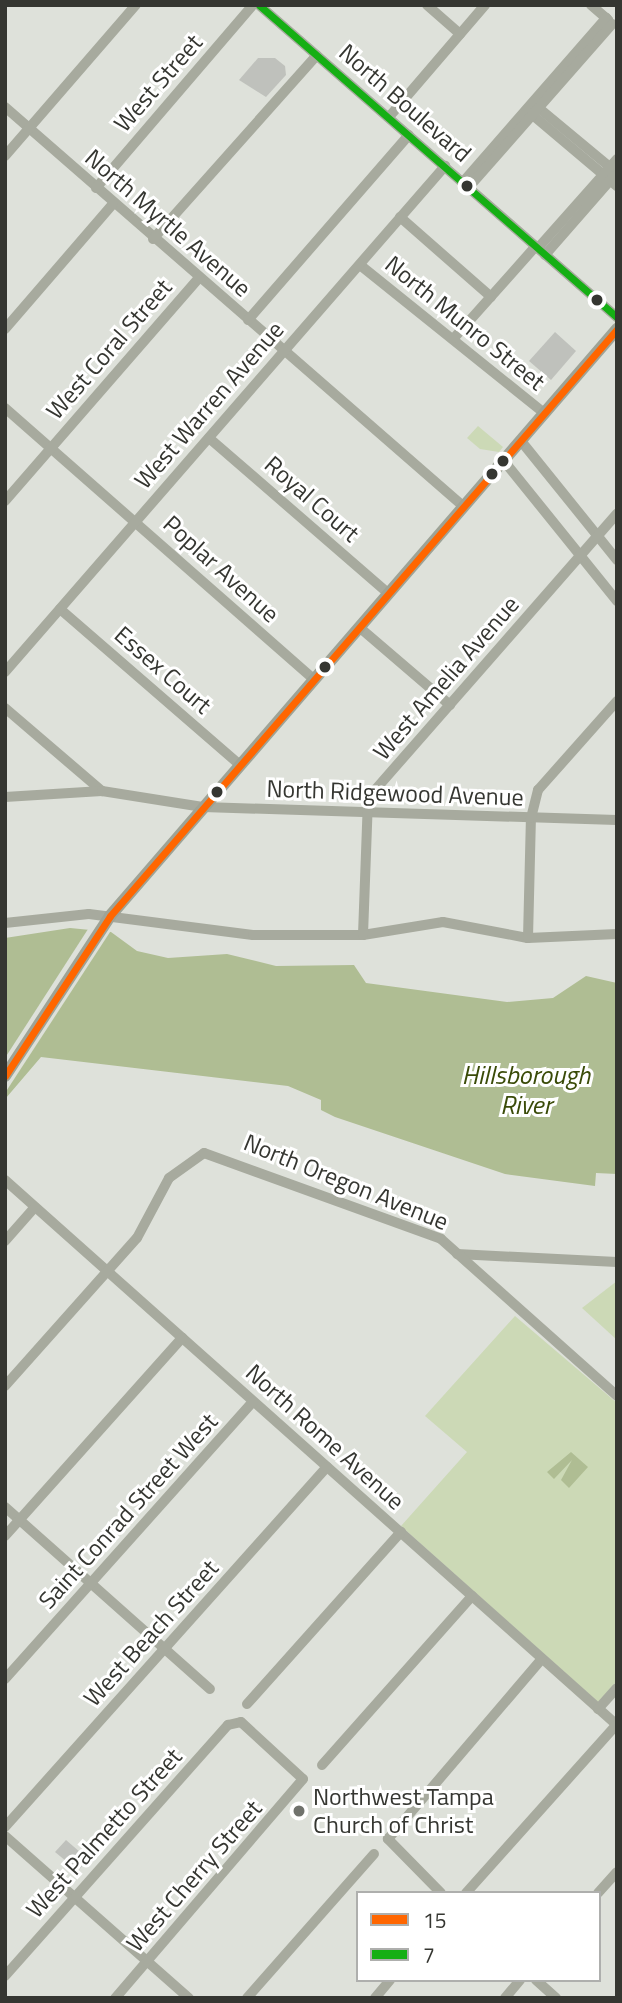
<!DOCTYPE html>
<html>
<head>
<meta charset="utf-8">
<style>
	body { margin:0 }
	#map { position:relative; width:622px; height:2003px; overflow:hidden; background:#dee1da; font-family:"Titillium Web",sans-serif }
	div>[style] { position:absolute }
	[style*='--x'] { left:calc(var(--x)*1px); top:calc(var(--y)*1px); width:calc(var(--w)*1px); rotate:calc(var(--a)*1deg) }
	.green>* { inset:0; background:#ccd9b6 }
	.water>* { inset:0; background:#afbd93 }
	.pier>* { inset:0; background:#dee1da }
	.building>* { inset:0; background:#bfc1bc }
	.minor>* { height:10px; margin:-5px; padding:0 5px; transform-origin:5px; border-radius:5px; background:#a7aa9e }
	.major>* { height:12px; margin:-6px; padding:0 6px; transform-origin:6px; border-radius:6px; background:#9ea396 }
	.bus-1>* { height:7px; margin:-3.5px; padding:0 3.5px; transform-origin:3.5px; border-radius:3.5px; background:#f60 }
	.bus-2>* { height:7px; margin:-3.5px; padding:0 3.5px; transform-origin:3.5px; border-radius:3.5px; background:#15af14 }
	.dots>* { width:19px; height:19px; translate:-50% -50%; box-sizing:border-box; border:4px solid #fff; border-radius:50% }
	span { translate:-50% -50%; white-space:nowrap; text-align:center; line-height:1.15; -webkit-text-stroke:6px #fff; paint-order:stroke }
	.street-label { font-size:24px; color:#353631 }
	.poi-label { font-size:24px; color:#353631 }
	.left { translate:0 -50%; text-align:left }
	.water-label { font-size:26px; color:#3a4b08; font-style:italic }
	.frame { position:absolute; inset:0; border:7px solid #353631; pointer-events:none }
	.legend { position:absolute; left:356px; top:1891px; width:245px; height:91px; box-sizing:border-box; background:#fff; border:2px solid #aeafad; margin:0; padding:9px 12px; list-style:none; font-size:21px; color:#353631 }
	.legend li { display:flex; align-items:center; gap:14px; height:35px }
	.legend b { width:35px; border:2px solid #aeafad }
</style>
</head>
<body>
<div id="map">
	<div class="green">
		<i style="clip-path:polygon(478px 426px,503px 447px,499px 452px,480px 449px,467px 438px)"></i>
		<i style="clip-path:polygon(617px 1281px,617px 1340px,582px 1308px)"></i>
		<i style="clip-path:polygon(515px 1316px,617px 1403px,617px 1681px,598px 1702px,401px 1526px,467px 1452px,425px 1416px)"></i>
	</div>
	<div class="water">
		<i style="clip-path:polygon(70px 928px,111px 932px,137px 951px,168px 958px,227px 954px,276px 966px,354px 965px,366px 983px,507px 1002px,553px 998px,586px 976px,617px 983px,617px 1174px,596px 1173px,595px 1186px,505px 1174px,335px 1117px,321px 1110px,321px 1100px,288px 1086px,41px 1057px,6px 1098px,5px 938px)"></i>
		<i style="clip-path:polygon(571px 1452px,588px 1467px,569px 1488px,561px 1480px,572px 1460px,554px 1479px,547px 1472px)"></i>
	</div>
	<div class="pier">
		<i style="clip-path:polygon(90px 926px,112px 929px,5px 1093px,5px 1058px)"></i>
	</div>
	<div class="building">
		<i style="clip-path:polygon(258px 58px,275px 58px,285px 66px,286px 75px,266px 97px,239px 80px)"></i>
		<i style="clip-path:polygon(555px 332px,576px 351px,551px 380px,529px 361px)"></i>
		<i style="clip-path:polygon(66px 1840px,88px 1859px,78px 1871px,55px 1852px)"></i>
	</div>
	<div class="minor">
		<i style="--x:259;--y:5;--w:475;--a:41.1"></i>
		<i style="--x:427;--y:5;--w:44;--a:41.3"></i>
		<i style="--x:591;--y:5;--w:23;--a:41"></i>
		<i style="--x:534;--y:104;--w:108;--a:39.7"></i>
		<i style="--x:5;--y:107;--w:607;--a:41.06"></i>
		<i style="--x:529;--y:112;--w:115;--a:40.1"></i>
		<i style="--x:389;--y:117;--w:148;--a:-49.4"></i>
		<i style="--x:5;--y:156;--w:200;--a:-49.1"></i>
		<i style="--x:463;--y:182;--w:218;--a:-48.9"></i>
		<i style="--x:469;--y:187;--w:217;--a:-48.7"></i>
		<i style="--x:96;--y:188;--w:241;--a:-49.4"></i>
		<i style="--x:400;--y:217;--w:121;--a:41.3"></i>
		<i style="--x:153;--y:239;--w:246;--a:-48.3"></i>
		<i style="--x:538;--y:248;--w:119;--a:-48.4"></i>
		<i style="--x:545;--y:255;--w:105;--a:-48.9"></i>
		<i style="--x:360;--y:265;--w:236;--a:38.8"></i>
		<i style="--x:248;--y:320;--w:245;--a:-49"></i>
		<i style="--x:5;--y:329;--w:165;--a:-49.2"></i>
		<i style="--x:454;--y:338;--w:123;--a:-48.3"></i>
		<i style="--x:5;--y:408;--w:411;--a:41.3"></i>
		<i style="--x:209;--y:438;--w:237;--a:40.9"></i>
		<i style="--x:521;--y:441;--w:153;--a:51.1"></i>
		<i style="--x:504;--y:461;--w:180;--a:51.1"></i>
		<i style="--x:5;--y:501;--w:296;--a:-49"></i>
		<i style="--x:60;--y:609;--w:237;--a:40.9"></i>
		<i style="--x:359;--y:627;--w:120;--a:40.6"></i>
		<i style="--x:5;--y:672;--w:671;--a:-48.99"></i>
		<i style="--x:5;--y:708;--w:128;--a:40.6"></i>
		<i style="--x:5;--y:797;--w:97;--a:-3.5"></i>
		<i style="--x:102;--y:791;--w:102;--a:9"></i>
		<i style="--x:203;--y:807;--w:414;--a:1.8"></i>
		<i style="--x:5;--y:923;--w:84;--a:-6.1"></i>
		<i style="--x:89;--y:914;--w:165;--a:7.3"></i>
		<i style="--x:253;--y:935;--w:110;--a:0"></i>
		<i style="--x:363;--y:935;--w:81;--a:-9.2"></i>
		<i style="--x:443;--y:922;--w:86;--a:10.7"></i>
		<i style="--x:528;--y:938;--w:89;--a:-2.6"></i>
		<i style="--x:363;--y:935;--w:137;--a:-87.9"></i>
		<i style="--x:368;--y:798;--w:378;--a:-48.8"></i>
		<i style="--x:528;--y:938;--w:120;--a:-88.6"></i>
		<i style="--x:531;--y:818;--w:29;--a:-76"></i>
		<i style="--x:538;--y:790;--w:119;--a:-48.4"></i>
		<i style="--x:5;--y:1180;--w:819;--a:41.69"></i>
		<i style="--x:5;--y:1241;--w:45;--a:-48.6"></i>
		<i style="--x:457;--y:1254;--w:160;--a:2.9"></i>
		<i style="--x:5;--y:1386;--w:198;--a:-48.3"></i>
		<i style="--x:137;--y:1238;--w:68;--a:-61.9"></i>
		<i style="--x:169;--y:1178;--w:43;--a:-35.5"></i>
		<i style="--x:204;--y:1153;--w:252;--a:19.9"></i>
		<i style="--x:441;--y:1239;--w:236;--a:41.7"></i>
		<i style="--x:5;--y:1507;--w:274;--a:41.6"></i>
		<i style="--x:5;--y:1536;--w:266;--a:-48.2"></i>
		<i style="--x:5;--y:1679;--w:372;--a:-48.2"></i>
		<i style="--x:247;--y:1704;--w:231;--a:-48.2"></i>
		<i style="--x:598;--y:1709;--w:28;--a:-48"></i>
		<i style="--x:322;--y:1765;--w:226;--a:-48.4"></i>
		<i style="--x:5;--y:1827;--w:483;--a:-48.2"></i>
		<i style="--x:5;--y:1836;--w:245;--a:41.4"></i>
		<i style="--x:441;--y:1893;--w:76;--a:-134.5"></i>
		<i style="--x:388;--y:1839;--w:237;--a:-49.5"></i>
		<i style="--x:466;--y:1893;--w:225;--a:-48.2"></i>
		<i style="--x:598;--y:1893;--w:28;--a:-48"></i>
		<i style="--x:5;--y:1976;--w:336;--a:-48.4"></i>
		<i style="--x:228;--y:1725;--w:13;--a:-13"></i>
		<i style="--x:241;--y:1722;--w:84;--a:42.6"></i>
		<i style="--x:303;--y:1779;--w:289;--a:130.6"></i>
		<i style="--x:536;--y:1980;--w:27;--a:42"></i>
		<i style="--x:247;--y:1998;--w:192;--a:-48.6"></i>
		<i style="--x:375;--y:1998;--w:23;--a:-50"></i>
		<i style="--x:505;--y:1998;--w:23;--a:-50"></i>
	</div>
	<div class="major">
		<i style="--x:5;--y:1076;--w:191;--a:-56.7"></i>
		<i style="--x:110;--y:916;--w:776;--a:-49.18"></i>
	</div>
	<div class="bus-1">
		<i style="--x:5;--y:1076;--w:191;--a:-56.7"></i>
		<i style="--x:110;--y:916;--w:776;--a:-49.18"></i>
	</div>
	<div class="bus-2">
		<i style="--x:259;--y:5;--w:475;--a:41.1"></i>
	</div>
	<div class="dots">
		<i style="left:467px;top:186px;background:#353631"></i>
		<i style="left:597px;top:300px;background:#353631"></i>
		<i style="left:503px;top:461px;background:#353631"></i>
		<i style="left:492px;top:474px;background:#353631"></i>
		<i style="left:325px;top:667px;background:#353631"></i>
		<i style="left:217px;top:792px;background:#353631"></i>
		<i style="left:299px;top:1811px;background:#70726c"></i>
	</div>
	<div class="street-label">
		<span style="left:158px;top:83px;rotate:-49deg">West Street</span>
		<span style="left:405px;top:103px;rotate:41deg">North Boulevard</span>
		<span style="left:168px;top:223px;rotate:41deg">North Myrtle Avenue</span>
		<span style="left:465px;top:323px;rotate:39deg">North Munro Street</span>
		<span style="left:109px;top:349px;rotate:-49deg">West Coral Street</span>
		<span style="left:209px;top:405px;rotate:-49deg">West Warren Avenue</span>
		<span style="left:312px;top:499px;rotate:41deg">Royal Court</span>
		<span style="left:221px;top:569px;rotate:42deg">Poplar Avenue</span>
		<span style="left:163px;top:670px;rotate:41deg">Essex Court</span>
		<span style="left:446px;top:678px;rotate:-49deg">West Amelia Avenue</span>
		<span style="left:395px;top:793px;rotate:2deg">North Ridgewood Avenue</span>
		<span style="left:346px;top:1182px;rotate:22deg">North Oregon Avenue</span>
		<span style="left:325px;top:1437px;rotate:42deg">North Rome Avenue</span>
		<span style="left:128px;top:1511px;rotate:-48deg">Saint Conrad Street West</span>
		<span style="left:151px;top:1633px;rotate:-48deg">West Beach Street</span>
		<span style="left:104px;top:1833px;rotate:-48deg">West Palmetto Street</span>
		<span style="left:194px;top:1876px;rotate:-49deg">West Cherry Street</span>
	</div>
	<div class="poi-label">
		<span class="left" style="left:313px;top:1811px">Northwest Tampa<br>Church of Christ</span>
	</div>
	<div class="water-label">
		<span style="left:526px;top:1090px">Hillsborough<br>River</span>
	</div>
	<div class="frame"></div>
	<ul class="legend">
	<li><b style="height:9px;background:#f60"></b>15</li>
	<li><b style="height:9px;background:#15af14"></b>7</li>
	</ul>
</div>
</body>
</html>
